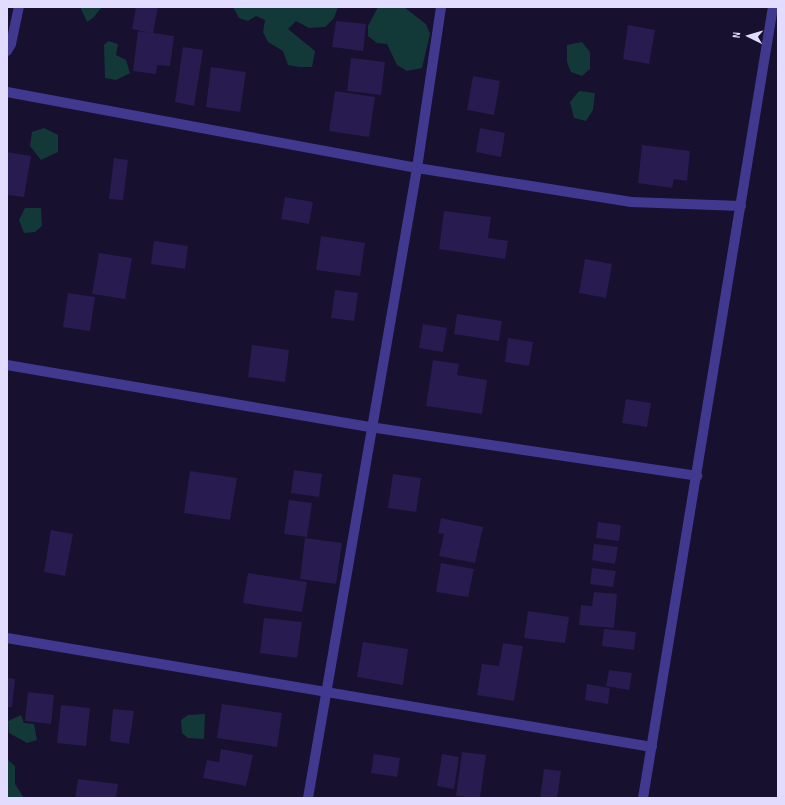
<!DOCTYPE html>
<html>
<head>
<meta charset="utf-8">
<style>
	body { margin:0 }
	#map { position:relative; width:785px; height:805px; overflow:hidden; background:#17102e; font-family:"Sofia Sans Condensed",sans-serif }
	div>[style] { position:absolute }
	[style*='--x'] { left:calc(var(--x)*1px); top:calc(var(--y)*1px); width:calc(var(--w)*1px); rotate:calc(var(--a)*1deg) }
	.green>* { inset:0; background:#133838 }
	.building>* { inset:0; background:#281b50 }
	.minor>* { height:10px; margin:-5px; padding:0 5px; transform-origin:5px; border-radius:5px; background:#40398f }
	span { translate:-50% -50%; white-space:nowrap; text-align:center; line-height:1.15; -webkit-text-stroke:3px #17102e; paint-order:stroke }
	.frame { position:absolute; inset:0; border:8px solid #e2ddff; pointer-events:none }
	.north { position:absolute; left:729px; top:16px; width:40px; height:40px; -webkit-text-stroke:3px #17102e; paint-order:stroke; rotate:275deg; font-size:11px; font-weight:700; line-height:16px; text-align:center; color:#e2ddff }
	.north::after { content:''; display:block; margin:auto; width:14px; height:18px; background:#e2ddff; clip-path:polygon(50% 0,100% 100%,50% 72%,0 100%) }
</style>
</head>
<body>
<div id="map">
	<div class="green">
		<i style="clip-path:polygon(80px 7px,102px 7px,93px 18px,87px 22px)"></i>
		<i style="clip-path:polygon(233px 7px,338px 7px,334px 18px,325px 27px,309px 28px,296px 21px,288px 29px,315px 51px,312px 67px,299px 67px,288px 65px,283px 51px,268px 42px,263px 32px,265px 20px,256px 16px,248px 21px,239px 18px)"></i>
		<i style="clip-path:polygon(378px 7px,404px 7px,426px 24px,430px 34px,422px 68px,407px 71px,397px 65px,387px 44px,377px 43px,368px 36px,368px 26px)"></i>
		<i style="clip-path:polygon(108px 41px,118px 44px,116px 55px,126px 60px,130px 73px,116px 80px,105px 78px,104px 45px)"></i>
		<i style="clip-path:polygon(582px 42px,590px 52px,590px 69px,582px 76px,571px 72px,567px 62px,567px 45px)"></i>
		<i style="clip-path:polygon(579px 91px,595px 93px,593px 110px,586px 121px,574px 118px,570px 102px)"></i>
		<i style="clip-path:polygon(44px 128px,58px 135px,58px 152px,41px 160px,30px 146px,32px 132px)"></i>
		<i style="clip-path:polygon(25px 208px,41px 208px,42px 226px,35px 232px,24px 233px,19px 220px)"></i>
		<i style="clip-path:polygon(205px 714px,204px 739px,188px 738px,182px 733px,181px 720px,188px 715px)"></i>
		<i style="clip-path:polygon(21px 715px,24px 723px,34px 724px,37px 740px,27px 743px,9px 733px,8px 721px)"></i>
		<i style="clip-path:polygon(7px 759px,15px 766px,15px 784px,24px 798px,7px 798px)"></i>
	</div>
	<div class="building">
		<i style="clip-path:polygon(136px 7px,158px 7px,153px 33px,174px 36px,170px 66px,157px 65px,156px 74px,133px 71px,138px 31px,151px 33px,132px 29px)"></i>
		<i style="clip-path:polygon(336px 21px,366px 24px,363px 51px,332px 47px)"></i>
		<i style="clip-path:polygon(628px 25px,655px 30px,649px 64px,623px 59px)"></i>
		<i style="clip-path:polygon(183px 47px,203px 50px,194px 106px,175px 102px)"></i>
		<i style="clip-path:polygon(351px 58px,385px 62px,381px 95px,347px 91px)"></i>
		<i style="clip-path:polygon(211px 67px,246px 72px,240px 112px,206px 107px)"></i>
		<i style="clip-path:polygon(473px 76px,500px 81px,494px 115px,467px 110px)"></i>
		<i style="clip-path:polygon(335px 91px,375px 97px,369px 137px,329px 131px)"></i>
		<i style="clip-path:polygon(480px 128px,505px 133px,501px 157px,476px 152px)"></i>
		<i style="clip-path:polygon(642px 145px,690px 151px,687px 181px,674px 179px,672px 188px,638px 183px)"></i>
		<i style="clip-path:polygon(7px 152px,31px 156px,24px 197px,7px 195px)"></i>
		<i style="clip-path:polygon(114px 158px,128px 160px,123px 200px,109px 199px)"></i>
		<i style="clip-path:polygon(285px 197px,313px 202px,309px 224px,281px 219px)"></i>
		<i style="clip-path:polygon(444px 211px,491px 217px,488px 238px,508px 241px,505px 259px,439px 249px)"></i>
		<i style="clip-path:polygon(321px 236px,365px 243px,360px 276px,316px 270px)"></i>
		<i style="clip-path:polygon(154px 241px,188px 246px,185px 269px,151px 264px)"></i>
		<i style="clip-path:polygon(99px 253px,132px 258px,125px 299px,92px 294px)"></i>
		<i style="clip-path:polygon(585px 259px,612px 264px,606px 298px,579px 293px)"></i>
		<i style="clip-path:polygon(335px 290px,358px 293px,354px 321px,331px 318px)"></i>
		<i style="clip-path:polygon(68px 293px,95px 297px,90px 331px,63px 327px)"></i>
		<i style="clip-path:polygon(457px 314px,502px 321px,499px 341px,454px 334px)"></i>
		<i style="clip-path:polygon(423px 324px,447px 328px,443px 352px,419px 348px)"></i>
		<i style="clip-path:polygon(508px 338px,533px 342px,529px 366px,505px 362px)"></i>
		<i style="clip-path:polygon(252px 345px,289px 350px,285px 382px,248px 377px)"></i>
		<i style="clip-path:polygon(433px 360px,459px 364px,457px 375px,487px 380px,482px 414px,426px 406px)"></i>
		<i style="clip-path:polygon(626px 399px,651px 403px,647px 427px,622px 423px)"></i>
		<i style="clip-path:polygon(294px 470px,322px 474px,319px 497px,291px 493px)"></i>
		<i style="clip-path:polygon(190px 471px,237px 478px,230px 520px,184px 513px)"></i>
		<i style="clip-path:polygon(393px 474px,421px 478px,416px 512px,388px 508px)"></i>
		<i style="clip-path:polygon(289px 500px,312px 503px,307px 537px,284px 534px)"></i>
		<i style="clip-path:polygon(441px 518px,483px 527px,475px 563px,439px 556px,444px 534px,438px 533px)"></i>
		<i style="clip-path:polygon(598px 522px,621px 525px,619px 541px,596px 538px)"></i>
		<i style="clip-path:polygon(51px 530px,73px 534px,65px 576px,44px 572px)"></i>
		<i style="clip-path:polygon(305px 538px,342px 543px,336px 584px,300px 579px)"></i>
		<i style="clip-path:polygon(594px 544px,618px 547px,615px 564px,592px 560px)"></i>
		<i style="clip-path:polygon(441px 563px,474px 569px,468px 597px,436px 592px)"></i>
		<i style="clip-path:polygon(592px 568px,616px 571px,613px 587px,590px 584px)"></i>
		<i style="clip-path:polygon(248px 573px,307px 582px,302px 612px,243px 603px)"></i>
		<i style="clip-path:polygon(594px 592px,617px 594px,614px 628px,579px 625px,581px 605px,592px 606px)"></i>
		<i style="clip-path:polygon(528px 611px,569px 617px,565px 643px,524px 638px)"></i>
		<i style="clip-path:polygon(264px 618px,302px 622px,297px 658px,260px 653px)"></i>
		<i style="clip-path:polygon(604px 629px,636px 632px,634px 650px,602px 646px)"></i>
		<i style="clip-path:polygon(363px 642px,408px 649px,403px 685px,357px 677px)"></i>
		<i style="clip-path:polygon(503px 643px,523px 646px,514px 701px,477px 695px,482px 664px,499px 666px)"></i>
		<i style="clip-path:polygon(609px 670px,632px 673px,629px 690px,606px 686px)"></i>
		<i style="clip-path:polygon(7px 678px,15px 679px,12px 707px,7px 707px)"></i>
		<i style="clip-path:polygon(587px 684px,610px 688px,608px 704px,585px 700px)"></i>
		<i style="clip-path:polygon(28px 692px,54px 695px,51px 724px,25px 721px)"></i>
		<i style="clip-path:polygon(222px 704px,282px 713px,277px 747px,217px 738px)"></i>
		<i style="clip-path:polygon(61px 705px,90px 708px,86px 746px,57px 743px)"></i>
		<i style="clip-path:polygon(113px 709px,134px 711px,129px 744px,110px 741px)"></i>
		<i style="clip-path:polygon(221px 749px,253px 755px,246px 786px,203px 778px,207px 760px,219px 762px)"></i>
		<i style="clip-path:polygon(462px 752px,486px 755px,480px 798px,456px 796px)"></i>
		<i style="clip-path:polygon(374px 754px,400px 758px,397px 777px,371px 773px)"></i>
		<i style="clip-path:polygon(442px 754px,459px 757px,454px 789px,437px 786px)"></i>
		<i style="clip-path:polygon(544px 769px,561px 771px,557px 798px,540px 798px)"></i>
		<i style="clip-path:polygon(78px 779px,118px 784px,116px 798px,75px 798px)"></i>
	</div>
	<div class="minor">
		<i style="--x:7;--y:51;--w:8;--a:-60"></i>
		<i style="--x:11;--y:44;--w:38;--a:-78"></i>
		<i style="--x:7;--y:92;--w:417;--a:10.5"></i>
		<i style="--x:417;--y:168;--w:217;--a:9"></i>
		<i style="--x:631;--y:202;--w:110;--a:2.1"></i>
		<i style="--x:7;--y:365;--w:368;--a:9.7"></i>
		<i style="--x:370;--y:427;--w:331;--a:8.5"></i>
		<i style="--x:7;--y:638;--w:654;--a:9.59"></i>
		<i style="--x:308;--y:798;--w:639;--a:-80.18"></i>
		<i style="--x:417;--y:168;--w:163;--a:-81.5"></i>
		<i style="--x:643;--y:798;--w:802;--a:-80.67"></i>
	</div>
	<div class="frame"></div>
	<div class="north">N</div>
</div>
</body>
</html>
